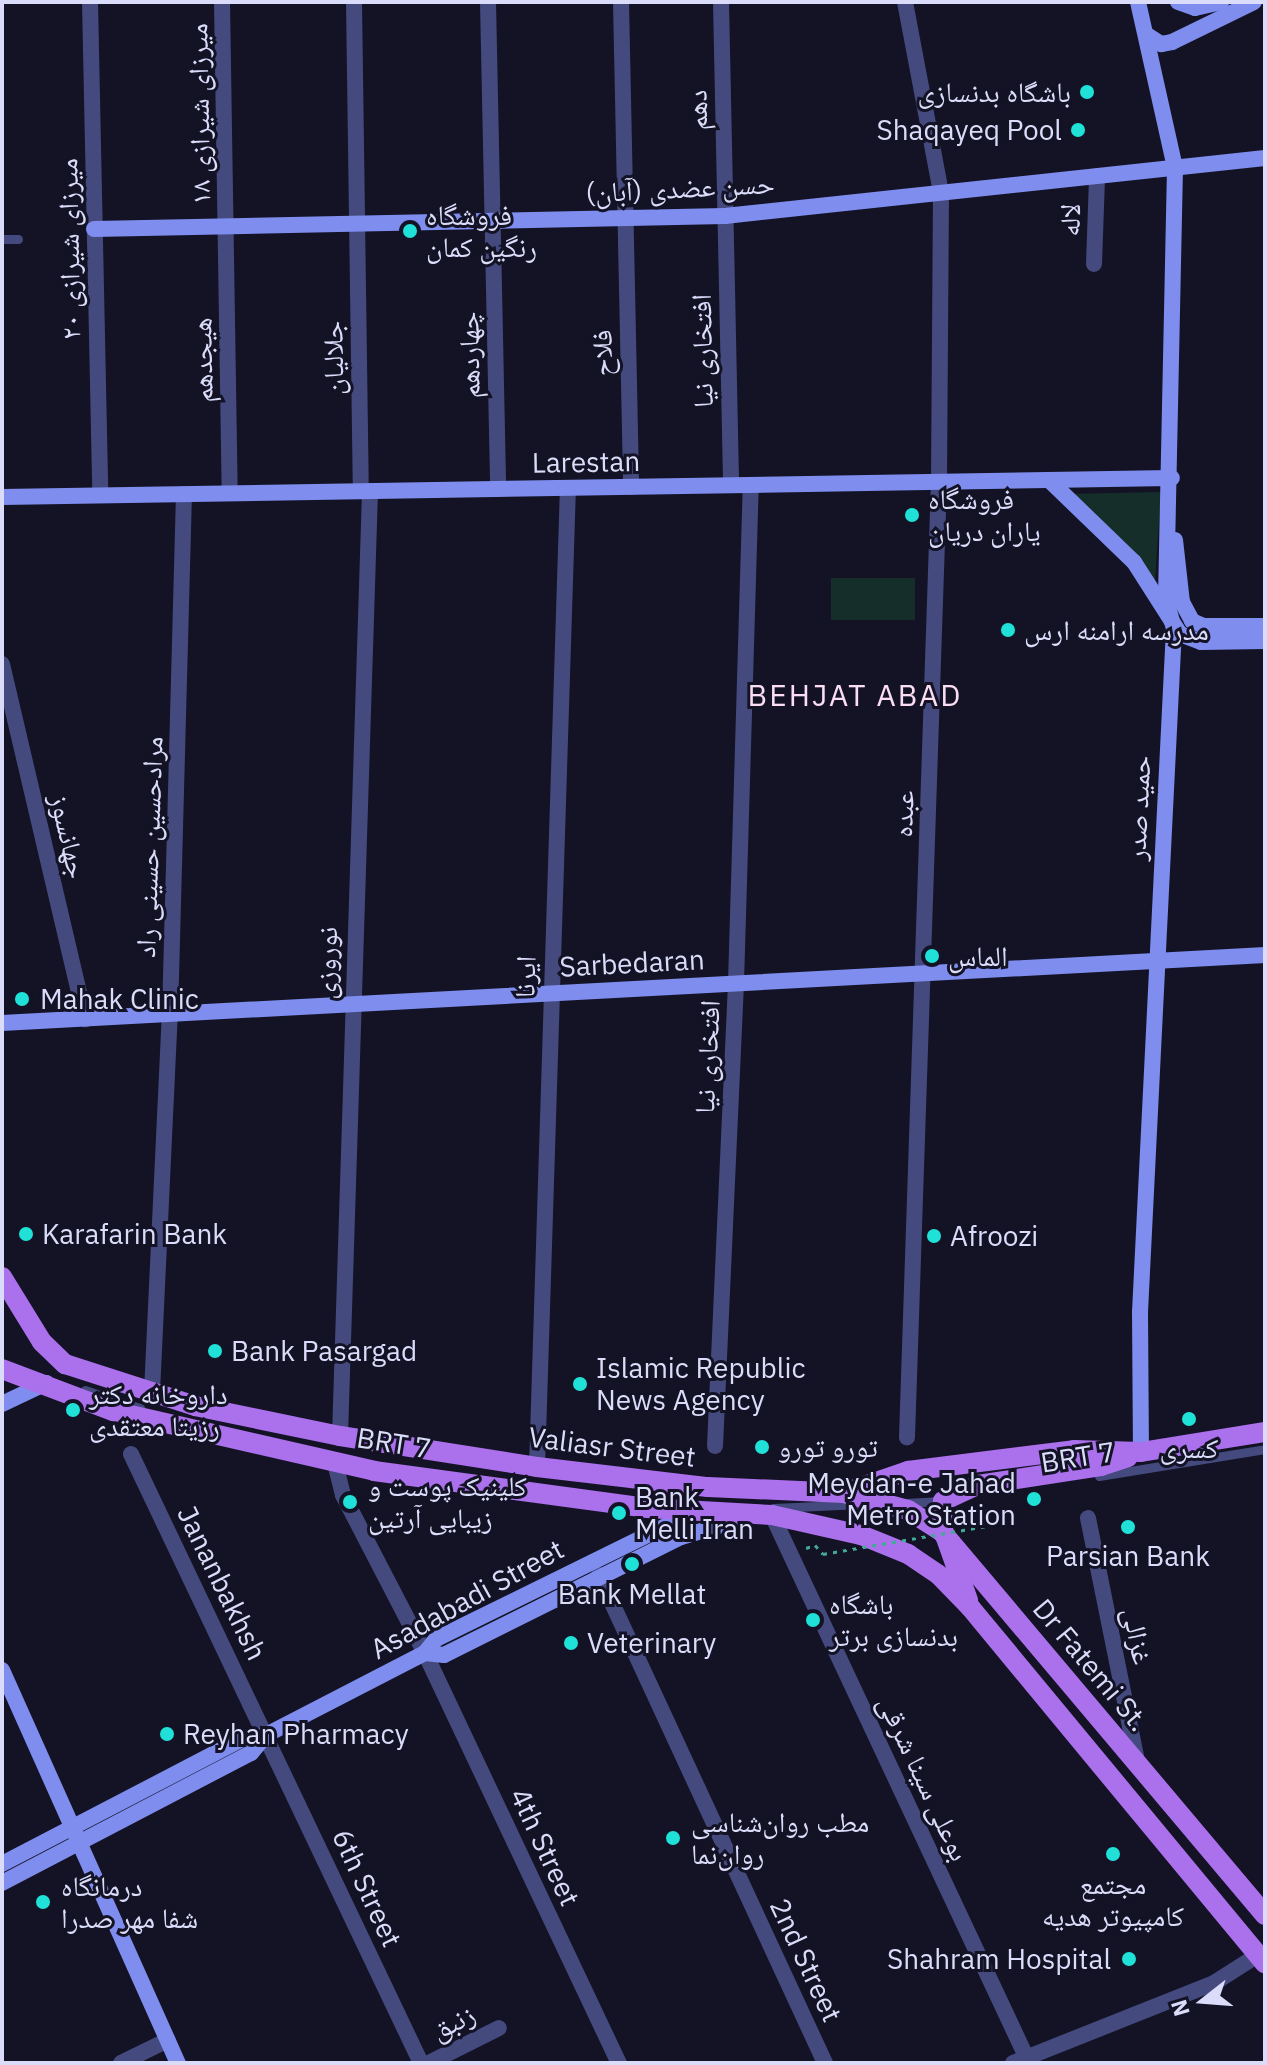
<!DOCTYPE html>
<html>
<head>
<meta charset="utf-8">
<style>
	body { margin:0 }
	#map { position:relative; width:1267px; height:2065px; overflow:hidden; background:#131325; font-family:"IBM Plex Sans","Noto Naskh Arabic",sans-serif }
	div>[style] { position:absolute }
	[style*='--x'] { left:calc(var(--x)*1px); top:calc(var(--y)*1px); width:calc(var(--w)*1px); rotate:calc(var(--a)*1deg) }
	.green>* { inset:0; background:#162e2a }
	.path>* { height:3px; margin-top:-1.5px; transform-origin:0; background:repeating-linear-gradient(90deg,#40aa93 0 4px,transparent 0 10px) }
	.lane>* { height:9px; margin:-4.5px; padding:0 4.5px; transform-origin:4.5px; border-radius:4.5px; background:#444a7e }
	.street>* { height:16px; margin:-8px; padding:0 8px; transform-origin:8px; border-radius:8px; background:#444a7e }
	.secondary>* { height:16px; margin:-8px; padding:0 8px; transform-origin:8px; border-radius:8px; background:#7f8dee }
	.primary>* { height:20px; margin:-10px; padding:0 10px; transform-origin:10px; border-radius:10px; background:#ab70ec }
	.path-bridge>* { height:3px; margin-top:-1.5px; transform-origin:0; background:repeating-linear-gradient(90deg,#40aa93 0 4px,transparent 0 10px) }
	.dots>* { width:22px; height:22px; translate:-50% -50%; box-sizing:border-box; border:4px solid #131325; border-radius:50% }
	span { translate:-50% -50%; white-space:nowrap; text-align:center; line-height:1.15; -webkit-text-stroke:6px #131325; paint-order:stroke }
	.poi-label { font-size:28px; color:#dbdcfa }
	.right { translate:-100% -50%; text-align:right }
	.left { translate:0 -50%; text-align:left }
	.street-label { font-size:28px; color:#dbdcfa }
	.neighbourhood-label { font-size:30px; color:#fbddf4; letter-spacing:2px }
	.frame { position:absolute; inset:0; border:4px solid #dbdcfa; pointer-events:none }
	.north { position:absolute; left:1163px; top:1961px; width:80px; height:80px; -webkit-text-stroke:6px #131325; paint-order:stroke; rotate:253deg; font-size:22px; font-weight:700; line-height:32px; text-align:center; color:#dbdcfa }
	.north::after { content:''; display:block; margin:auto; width:28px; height:36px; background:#dbdcfa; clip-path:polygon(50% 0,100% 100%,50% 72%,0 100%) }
</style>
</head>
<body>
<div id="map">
	<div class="green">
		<i style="clip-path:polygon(1161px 492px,1155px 581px,1066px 494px)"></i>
		<i style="clip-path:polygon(831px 578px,915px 578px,915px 620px,831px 620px)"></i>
	</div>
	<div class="path">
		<i style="--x:981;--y:1516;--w:9;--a:-54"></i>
		<i style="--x:986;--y:1509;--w:17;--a:87"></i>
		<i style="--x:806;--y:1548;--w:9;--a:-18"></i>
		<i style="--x:815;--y:1545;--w:12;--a:48"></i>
	</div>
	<div class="lane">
		<i style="--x:2;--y:239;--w:16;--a:0"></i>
		<i style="--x:85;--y:1390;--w:58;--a:18.1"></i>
		<i style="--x:1099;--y:1476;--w:168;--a:-9.2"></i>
		<i style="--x:905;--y:1503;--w:37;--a:-3"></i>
		<i style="--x:773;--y:1508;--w:89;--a:-2.6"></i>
	</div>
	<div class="street">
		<i style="--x:90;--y:2;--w:493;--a:88.8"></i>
		<i style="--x:222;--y:2;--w:491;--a:89.1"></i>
		<i style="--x:354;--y:2;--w:489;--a:89.2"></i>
		<i style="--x:488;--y:2;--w:487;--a:88.8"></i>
		<i style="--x:621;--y:2;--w:485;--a:88.8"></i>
		<i style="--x:721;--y:2;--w:483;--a:88.8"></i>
		<i style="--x:905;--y:2;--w:194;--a:79.3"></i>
		<i style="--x:941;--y:193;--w:289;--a:90.4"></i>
		<i style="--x:939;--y:482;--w:956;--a:91.92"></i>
		<i style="--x:1094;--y:264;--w:88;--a:-88"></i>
		<i style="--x:2;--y:664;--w:365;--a:76.8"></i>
		<i style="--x:152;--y:1392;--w:378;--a:-87.3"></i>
		<i style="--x:170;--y:1014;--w:520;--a:-88.46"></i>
		<i style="--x:340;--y:1436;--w:945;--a:-88.18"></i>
		<i style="--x:715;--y:1446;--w:463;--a:-87.4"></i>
		<i style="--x:736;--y:983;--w:498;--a:-88.3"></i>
		<i style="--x:131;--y:1454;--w:675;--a:64.54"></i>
		<i style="--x:335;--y:1463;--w:33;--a:76"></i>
		<i style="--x:343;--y:1495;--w:178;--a:62.6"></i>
		<i style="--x:425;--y:1653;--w:454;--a:64.7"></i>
		<i style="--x:537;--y:1467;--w:979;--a:-88.19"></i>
		<i style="--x:772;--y:1515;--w:605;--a:64.87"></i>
		<i style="--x:1088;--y:1518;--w:249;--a:78.6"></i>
		<i style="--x:599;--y:1575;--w:538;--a:65.15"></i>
		<i style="--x:121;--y:2063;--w:52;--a:-26.1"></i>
		<i style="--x:429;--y:2063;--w:78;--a:-26.6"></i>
		<i style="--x:1013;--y:2063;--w:216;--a:-21.7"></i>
		<i style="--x:1214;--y:1983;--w:52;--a:-32.5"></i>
	</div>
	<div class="secondary">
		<i style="--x:1138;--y:2;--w:170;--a:77.4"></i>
		<i style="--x:1175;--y:168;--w:431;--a:91.2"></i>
		<i style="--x:1166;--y:599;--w:31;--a:75"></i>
		<i style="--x:1174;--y:629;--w:684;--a:92.85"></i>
		<i style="--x:1140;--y:1312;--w:140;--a:89.6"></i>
		<i style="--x:1178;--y:2;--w:18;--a:19"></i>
		<i style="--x:1195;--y:8;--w:27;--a:-13"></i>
		<i style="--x:1147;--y:35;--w:17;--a:33"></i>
		<i style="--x:1161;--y:44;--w:11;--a:-10"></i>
		<i style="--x:1172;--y:42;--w:91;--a:-26"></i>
		<i style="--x:94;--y:229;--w:631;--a:-1.18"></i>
		<i style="--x:725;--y:216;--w:543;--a:-6.13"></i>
		<i style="--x:1049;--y:480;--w:118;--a:44"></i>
		<i style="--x:1134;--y:562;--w:85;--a:57.4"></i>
		<i style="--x:1180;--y:634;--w:22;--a:21"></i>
		<i style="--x:1201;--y:642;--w:64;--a:-0.9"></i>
		<i style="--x:2;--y:497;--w:1170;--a:-0.93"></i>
		<i style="--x:1175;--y:540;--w:62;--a:83.6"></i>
		<i style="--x:1182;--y:602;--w:21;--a:62"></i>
		<i style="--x:1192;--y:621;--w:13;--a:23"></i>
		<i style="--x:1204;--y:626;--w:61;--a:0"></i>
		<i style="--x:2;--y:1023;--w:1265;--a:-3.08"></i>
		<i style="--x:2;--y:1404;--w:49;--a:-25.5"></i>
		<i style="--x:425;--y:1653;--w:19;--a:6"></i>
		<i style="--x:444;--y:1655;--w:265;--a:-26.5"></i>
		<i style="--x:681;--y:1537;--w:67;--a:-16.5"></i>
		<i style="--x:2;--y:1670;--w:431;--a:65.9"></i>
		<i style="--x:2;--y:1864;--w:273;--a:-27.5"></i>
		<i style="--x:244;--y:1738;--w:22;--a:-8"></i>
		<i style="--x:266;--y:1735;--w:179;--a:-27.3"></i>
		<i style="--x:425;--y:1653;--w:18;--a:-52"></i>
		<i style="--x:436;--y:1639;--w:288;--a:-26.2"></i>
		<i style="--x:2;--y:1883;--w:281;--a:-27.6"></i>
		<i style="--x:251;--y:1753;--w:23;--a:-50"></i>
	</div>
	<div class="primary">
		<i style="--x:2;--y:1277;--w:76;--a:58.4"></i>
		<i style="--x:42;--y:1342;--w:32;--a:44"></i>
		<i style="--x:65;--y:1364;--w:137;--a:17.9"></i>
		<i style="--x:195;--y:1406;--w:148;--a:11.7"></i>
		<i style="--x:340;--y:1436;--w:199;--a:8.9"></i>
		<i style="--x:537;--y:1467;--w:172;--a:6.7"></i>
		<i style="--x:708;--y:1487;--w:136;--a:2.5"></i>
		<i style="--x:844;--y:1493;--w:66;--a:14.9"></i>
		<i style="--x:908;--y:1510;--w:40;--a:32.9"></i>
		<i style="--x:942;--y:1532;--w:501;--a:49.86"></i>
		<i style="--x:2;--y:1369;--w:119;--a:20.7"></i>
		<i style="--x:113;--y:1411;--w:268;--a:12.9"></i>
		<i style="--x:374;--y:1471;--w:275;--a:7.7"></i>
		<i style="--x:647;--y:1508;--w:125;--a:3.2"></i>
		<i style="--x:772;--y:1515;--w:91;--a:12.7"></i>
		<i style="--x:861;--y:1535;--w:51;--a:22"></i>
		<i style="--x:908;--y:1554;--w:37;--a:34"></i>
		<i style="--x:939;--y:1575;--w:45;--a:45.9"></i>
		<i style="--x:970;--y:1607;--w:463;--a:50.4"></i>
		<i style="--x:844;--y:1493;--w:68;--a:-19"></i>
		<i style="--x:908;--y:1471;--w:167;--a:-7.2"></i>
		<i style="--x:1074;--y:1450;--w:67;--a:1.7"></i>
		<i style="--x:1141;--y:1452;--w:126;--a:-9.2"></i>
		<i style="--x:968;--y:1600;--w:77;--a:-109.6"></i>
		<i style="--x:942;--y:1527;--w:26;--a:-88"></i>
		<i style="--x:943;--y:1501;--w:38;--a:-25"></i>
		<i style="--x:978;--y:1485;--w:124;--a:-8.8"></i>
		<i style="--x:1101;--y:1466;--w:28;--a:-18"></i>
	</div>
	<div class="path-bridge">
		<i style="--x:823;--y:1554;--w:166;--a:-9.7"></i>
	</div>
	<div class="dots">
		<i style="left:1087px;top:92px;background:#20e1d8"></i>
		<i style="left:1078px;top:130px;background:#20e1d8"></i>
		<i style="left:410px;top:231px;background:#20e1d8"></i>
		<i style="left:912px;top:515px;background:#20e1d8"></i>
		<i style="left:1008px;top:630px;background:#20e1d8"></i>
		<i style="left:932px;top:956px;background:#20e1d8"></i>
		<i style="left:22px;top:999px;background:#20e1d8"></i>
		<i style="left:26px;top:1234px;background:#20e1d8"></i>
		<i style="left:934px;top:1236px;background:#20e1d8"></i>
		<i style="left:215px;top:1351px;background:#20e1d8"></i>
		<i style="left:580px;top:1384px;background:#20e1d8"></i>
		<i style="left:73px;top:1410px;background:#20e1d8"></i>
		<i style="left:1189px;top:1419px;background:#20e1d8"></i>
		<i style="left:762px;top:1447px;background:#20e1d8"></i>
		<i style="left:1034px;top:1499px;background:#20e1d8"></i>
		<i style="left:350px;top:1502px;background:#20e1d8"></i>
		<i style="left:619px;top:1513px;background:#20e1d8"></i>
		<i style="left:1128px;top:1527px;background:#20e1d8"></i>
		<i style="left:632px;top:1564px;background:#20e1d8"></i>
		<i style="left:813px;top:1620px;background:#20e1d8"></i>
		<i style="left:571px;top:1643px;background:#20e1d8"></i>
		<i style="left:167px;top:1734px;background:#20e1d8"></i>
		<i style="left:673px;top:1838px;background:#20e1d8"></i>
		<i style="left:1113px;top:1854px;background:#20e1d8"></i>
		<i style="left:43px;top:1902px;background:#20e1d8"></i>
		<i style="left:1129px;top:1959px;background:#20e1d8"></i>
	</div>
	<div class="poi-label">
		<span class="right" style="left:1071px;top:92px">باشگاه بدنسازی</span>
		<span class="right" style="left:1062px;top:130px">Shaqayeq Pool</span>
		<span class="left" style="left:426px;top:231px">فروشگاه<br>رنگین کمان</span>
		<span class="left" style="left:928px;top:515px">فروشگاه<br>یاران دریان</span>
		<span class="left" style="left:1024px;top:630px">مدرسه ارامنه ارس</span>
		<span class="left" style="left:948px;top:956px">الماس</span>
		<span class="left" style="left:40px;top:999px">Mahak Clinic</span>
		<span class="left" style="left:42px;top:1234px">Karafarin Bank</span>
		<span class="left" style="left:950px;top:1236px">Afroozi</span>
		<span class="left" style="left:231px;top:1351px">Bank Pasargad</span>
		<span class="left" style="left:596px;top:1384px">Islamic Republic<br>News Agency</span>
		<span class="left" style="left:89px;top:1410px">داروخانه دکتر<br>رزیتا معتقدی</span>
		<span class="left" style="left:778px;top:1447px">تورو تورو</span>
		<span style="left:1189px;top:1448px">كسرى</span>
		<span class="right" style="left:1016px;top:1499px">Meydan-e Jahad<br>Metro Station</span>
		<span class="left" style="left:368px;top:1502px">کلینیک پوست و<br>زیبایی آرتین</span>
		<span class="left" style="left:635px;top:1513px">Bank<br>Melli Iran</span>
		<span style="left:1128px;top:1556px">Parsian Bank</span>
		<span style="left:632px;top:1594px">Bank Mellat</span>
		<span class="left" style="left:829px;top:1620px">باشگاه<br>بدنسازی برتر</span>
		<span class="left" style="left:587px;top:1643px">Veterinary</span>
		<span class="left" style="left:183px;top:1734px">Reyhan Pharmacy</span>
		<span class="left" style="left:691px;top:1838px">مطب روان‌شناسی<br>روان‌نما</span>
		<span style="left:1113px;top:1900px">مجتمع<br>کامپیوتر هدیه</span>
		<span class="left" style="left:61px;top:1902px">درمانگاه<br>شفا مهر صدرا</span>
		<span class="right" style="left:1111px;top:1959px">Shahram Hospital</span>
	</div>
	<div class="street-label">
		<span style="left:697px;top:110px;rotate:-91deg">دهم</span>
		<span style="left:199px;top:114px;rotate:-91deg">میرزای شیرازی ۱۸</span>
		<span style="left:680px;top:188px;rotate:-3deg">حسن عضدی (آبان)</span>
		<span style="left:1070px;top:220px;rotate:-89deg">لاله</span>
		<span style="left:69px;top:249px;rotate:-91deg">میرزای شیرازی ۲۰</span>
		<span style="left:702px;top:351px;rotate:-91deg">افتخاری نیا</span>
		<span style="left:602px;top:353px;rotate:-91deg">فلاح</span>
		<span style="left:469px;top:355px;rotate:-91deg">چهاردهم</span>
		<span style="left:333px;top:358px;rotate:-91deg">جلالیان</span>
		<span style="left:202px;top:360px;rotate:-91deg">هیجدهم</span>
		<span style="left:586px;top:462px;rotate:-1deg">Larestan</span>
		<span style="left:1138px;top:808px;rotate:-87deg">حمید صدر</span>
		<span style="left:903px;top:814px;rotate:-88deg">عبده</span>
		<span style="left:69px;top:836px;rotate:77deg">جهانسوز</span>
		<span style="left:149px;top:847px;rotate:-88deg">مرادحسین حسینی راد</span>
		<span style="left:326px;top:963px;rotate:-88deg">نوروزی</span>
		<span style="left:632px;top:963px;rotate:-3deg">Sarbedaran</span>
		<span style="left:525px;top:977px;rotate:-88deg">ايرنا</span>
		<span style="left:707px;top:1057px;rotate:-87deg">افتخاری نیا</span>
		<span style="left:394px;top:1443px;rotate:9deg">BRT 7</span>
		<span style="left:612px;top:1447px;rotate:7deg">Valiasr Street</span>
		<span style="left:1078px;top:1457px;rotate:-9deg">BRT 7</span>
		<span style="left:222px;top:1583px;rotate:64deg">Jananbakhsh</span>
		<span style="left:467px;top:1599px;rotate:-29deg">Asadabadi Street</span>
		<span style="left:1138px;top:1636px;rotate:79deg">غزالی</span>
		<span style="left:1091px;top:1665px;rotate:50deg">Dr Fatemi St.</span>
		<span style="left:924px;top:1778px;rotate:65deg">بوعلی سینا شرقی</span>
		<span style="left:545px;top:1847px;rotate:65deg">4th Street</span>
		<span style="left:367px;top:1888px;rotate:65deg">6th Street</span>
		<span style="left:806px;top:1960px;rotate:65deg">2nd Street</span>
		<span style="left:453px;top:2022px;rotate:-26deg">زنبق</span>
	</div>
	<div class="neighbourhood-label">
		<span style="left:855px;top:695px">BEHJAT ABAD</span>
	</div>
	<div class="frame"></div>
	<div class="north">N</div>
</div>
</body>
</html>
